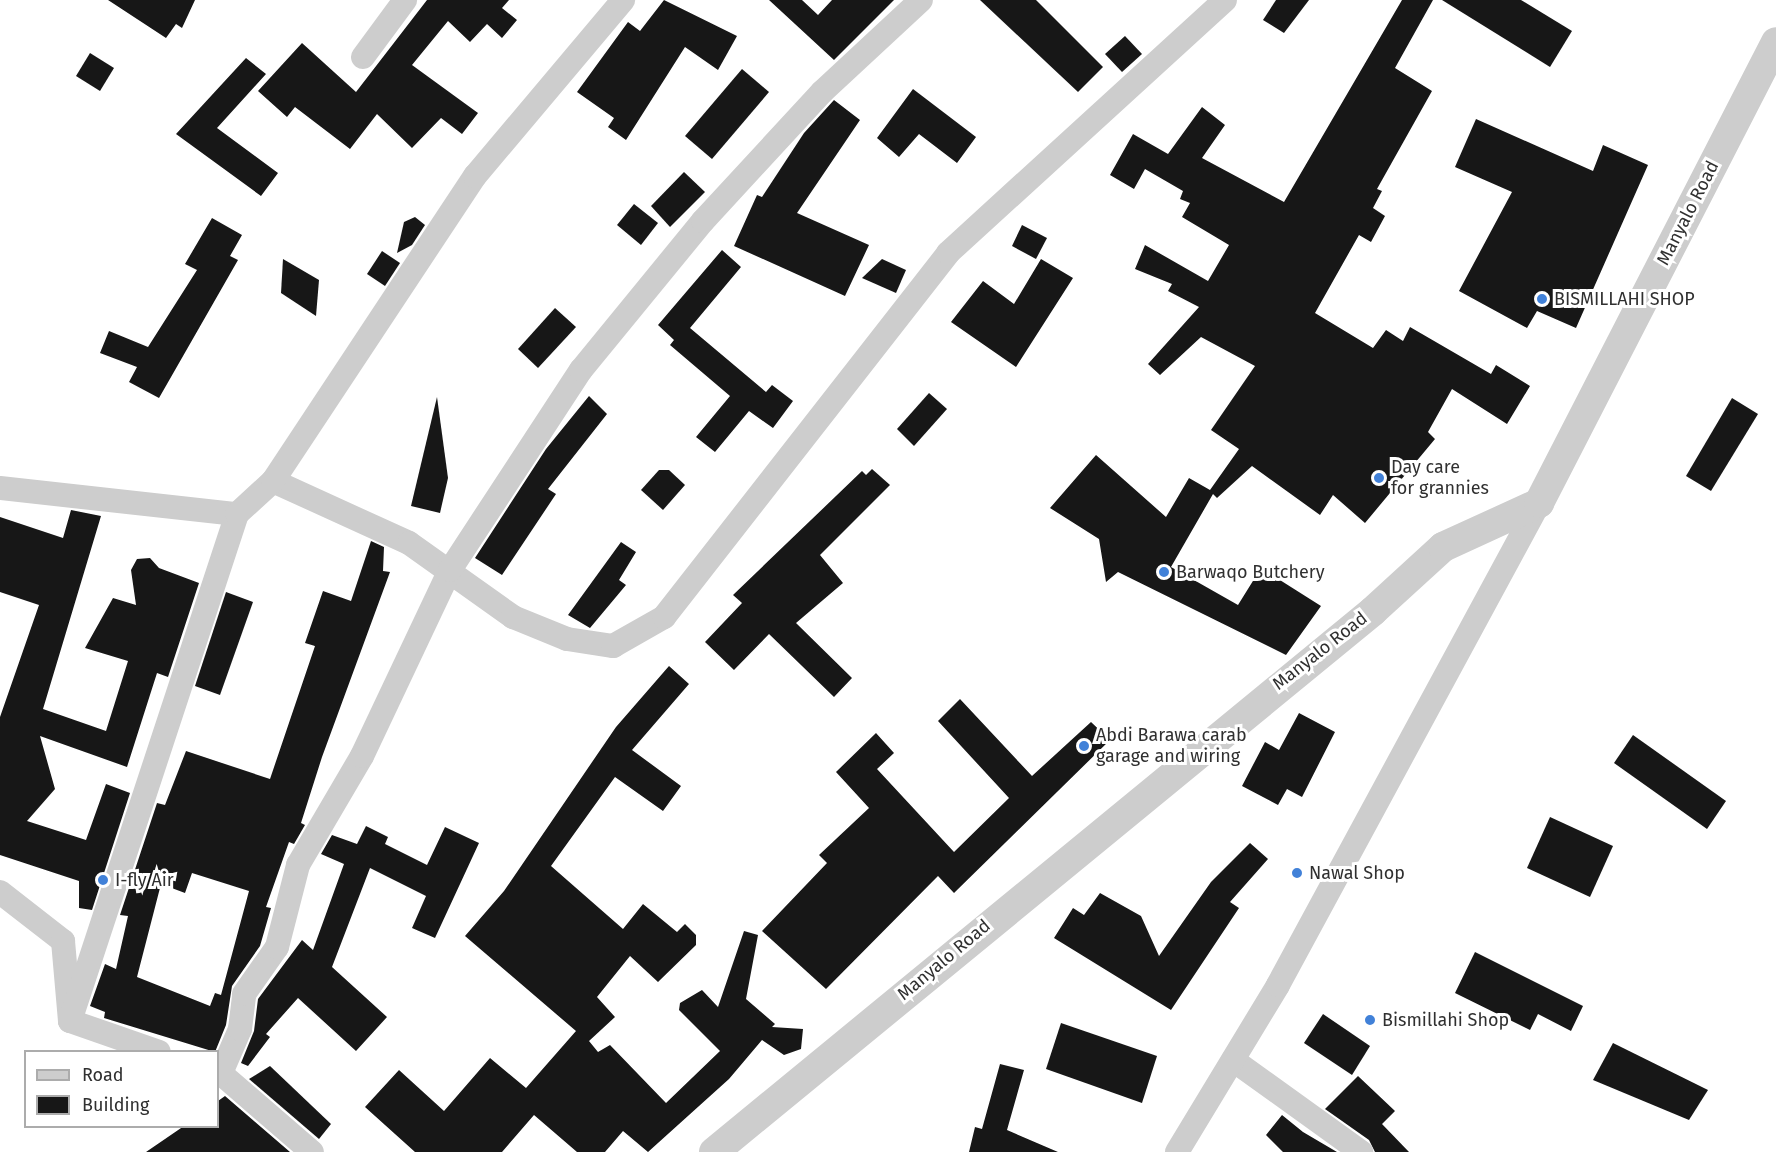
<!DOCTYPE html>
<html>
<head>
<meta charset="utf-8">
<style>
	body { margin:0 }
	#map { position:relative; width:1776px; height:1152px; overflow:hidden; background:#fff; font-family:"Fira Sans",sans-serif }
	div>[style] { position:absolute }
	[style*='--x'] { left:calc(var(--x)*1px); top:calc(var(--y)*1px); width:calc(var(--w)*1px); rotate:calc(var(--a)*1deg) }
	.building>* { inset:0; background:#171717 }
	.minor>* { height:24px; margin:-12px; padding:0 12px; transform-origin:12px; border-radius:12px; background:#cdcdcd }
	.tertiary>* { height:30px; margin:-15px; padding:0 15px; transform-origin:15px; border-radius:15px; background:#cdcdcd }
	.dots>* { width:16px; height:16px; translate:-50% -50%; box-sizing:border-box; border:3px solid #fff; border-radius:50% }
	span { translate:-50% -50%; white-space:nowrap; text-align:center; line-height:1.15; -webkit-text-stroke:6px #fff; paint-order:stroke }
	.street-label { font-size:18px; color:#303030 }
	.poi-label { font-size:18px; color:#303030 }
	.left { translate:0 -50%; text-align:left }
	.legend { position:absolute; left:24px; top:1050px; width:195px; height:78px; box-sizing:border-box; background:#fff; border:2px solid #acacac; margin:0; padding:8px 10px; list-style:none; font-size:18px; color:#303030 }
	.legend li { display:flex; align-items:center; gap:12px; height:30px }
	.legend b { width:30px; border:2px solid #acacac }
</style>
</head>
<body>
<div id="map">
	<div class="building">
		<i style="clip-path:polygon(108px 0,195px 0,182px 28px,176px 24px,166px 38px)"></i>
		<i style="clip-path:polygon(427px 0,509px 0,502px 8px,517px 20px,502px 38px,487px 24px,470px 42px,448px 21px,412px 65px,478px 113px,462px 134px,441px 118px,412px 148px,377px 114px,350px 149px,295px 107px,287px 117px,258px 91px,302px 43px,356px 92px)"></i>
		<i style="clip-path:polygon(664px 0,737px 36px,718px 70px,685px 47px,626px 140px,608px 127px,614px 118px,577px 92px,628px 22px,640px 31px)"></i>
		<i style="clip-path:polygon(769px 0,802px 0,818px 15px,832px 0,894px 0,834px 60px)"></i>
		<i style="clip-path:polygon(980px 0,1036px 0,1103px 67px,1078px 92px)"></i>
		<i style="clip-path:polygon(1276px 0,1309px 0,1284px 33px,1263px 20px)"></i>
		<i style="clip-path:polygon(1402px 0,1433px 0,1395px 68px,1432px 91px,1377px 189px,1382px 191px,1373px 208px,1385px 216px,1371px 242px,1359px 235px,1315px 313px,1373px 348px,1386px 330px,1403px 341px,1410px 327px,1491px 374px,1496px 365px,1530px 386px,1507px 424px,1452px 389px,1428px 432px,1435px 439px,1365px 523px,1333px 495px,1320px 515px,1252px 466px,1217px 498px,1213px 494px,1171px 567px,1238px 605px,1261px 568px,1321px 606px,1286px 655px,1118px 572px,1106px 582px,1099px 539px,1050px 508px,1096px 455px,1166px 517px,1189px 478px,1210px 490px,1239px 449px,1211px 430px,1255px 366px,1201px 337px,1160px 375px,1148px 364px,1199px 307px,1168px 291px,1172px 284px,1135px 269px,1145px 245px,1208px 281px,1229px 245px,1182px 217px,1190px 203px,1180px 199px,1183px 191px,1145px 169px,1134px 189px,1110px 175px,1133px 134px,1168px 154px,1202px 107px,1225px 125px,1202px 158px,1284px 202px)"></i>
		<i style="clip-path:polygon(1442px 0,1521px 0,1572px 31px,1550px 67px)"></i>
		<i style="clip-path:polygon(1125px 36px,1142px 54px,1122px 72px,1105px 54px)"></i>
		<i style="clip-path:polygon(90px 53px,114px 68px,100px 91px,76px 76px)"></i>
		<i style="clip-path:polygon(246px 58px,266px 74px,217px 128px,278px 173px,261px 196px,176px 134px)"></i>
		<i style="clip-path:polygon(742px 69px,769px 92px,712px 159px,685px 136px)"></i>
		<i style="clip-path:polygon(913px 89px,976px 137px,957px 163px,919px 134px,899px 157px,877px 138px)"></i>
		<i style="clip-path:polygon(834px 100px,860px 120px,797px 213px,869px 245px,845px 296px,734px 246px,757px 195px,762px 197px,804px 133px)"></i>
		<i style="clip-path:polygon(1476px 119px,1593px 171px,1603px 145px,1648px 165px,1576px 328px,1537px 311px,1527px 328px,1459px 291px,1512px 192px,1455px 167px)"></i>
		<i style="clip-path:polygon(684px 172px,705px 192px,670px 227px,651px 206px)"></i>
		<i style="clip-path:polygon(634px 204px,658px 223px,641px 245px,617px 225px)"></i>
		<i style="clip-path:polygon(415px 217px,425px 225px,412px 245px,397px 253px,404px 222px)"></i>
		<i style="clip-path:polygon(212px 218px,242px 235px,230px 256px,238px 260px,159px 398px,129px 382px,137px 367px,100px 353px,109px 331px,148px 347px,197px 270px,185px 264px)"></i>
		<i style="clip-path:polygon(1022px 225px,1047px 238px,1036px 259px,1012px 246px)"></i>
		<i style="clip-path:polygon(722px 250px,741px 267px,690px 328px,766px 392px,772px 385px,793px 401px,773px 428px,749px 411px,715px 452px,696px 437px,730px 396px,670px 345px,674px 340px,658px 325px)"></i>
		<i style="clip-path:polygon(382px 251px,400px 263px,385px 286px,367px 274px)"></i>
		<i style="clip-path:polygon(283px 259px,319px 280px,316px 316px,281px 293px)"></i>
		<i style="clip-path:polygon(882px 259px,906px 270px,896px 293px,862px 278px)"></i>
		<i style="clip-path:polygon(1041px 259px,1073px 278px,1016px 367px,951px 322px,983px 281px,1014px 304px)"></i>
		<i style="clip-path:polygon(555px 308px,576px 327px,538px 368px,518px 349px)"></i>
		<i style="clip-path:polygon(929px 393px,947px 409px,914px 446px,897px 429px)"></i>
		<i style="clip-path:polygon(589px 396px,607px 414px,548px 489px,556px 494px,502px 575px,475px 558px,546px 449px)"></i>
		<i style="clip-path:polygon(437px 397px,448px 478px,440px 513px,411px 506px)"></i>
		<i style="clip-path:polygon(1732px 398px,1758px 414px,1711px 491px,1686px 476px)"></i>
		<i style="clip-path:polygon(872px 469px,890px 485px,820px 555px,843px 583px,796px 623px,852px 678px,834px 697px,769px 634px,734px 670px,705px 642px,742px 603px,733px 595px,862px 471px,866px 475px)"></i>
		<i style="clip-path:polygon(659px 470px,669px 470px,685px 485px,663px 510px,641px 490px)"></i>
		<i style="clip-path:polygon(71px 510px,101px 516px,43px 709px,106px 731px,128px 661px,85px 648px,113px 598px,136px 605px,131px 570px,137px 559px,150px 558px,159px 568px,199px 583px,168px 677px,157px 673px,127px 767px,40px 736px,55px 789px,27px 821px,86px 840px,106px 784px,130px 793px,92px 910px,79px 908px,79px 881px,0 855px,0 717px,39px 605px,0 592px,0 517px,63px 538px)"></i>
		<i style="clip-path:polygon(evenodd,371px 541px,384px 547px,383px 571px,390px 572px,322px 757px,301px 823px,305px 825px,294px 844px,289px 842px,266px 907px,271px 908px,260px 946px,232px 986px,226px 1025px,215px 1052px,104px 1018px,105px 1012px,90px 1006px,105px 964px,116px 969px,128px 916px,120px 915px,157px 803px,165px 805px,186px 751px,270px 779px,315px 646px,305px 643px,323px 591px,351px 601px,371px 541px,192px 873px,249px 891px,221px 995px,215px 993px,210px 1006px,137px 977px,161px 884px,185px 893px,192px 873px)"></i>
		<i style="clip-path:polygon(621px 542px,636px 552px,619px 580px,626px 585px,590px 628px,568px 615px)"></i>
		<i style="clip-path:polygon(226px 592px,253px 602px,220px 695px,195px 686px)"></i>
		<i style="clip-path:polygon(669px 666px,689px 684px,632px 750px,681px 786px,663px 811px,615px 777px,551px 866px,623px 929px,643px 904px,677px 932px,685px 924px,696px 935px,696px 945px,658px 982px,630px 956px,597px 997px,615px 1017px,589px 1041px,598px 1052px,610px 1045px,666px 1103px,720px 1051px,679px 1010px,680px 1003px,702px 990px,718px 1007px,744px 931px,758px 935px,746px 999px,775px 1024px,772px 1027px,803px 1029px,801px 1049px,784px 1055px,762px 1040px,729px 1079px,648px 1152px,623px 1131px,605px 1152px,577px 1152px,534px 1115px,502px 1152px,415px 1152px,365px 1107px,399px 1070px,444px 1111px,490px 1058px,526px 1088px,576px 1031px,465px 936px,504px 891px,616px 727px)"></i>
		<i style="clip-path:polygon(960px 699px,1032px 776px,1091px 722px,1110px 740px,954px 893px,938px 876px,826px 989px,762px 931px,827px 863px,819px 855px,869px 808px,836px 772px,876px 733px,894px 753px,877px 769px,954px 852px,1009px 798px,938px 721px)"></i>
		<i style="clip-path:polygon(1299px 713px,1335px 732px,1302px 797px,1287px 789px,1278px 805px,1242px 786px,1265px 742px,1279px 750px)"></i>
		<i style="clip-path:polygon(1633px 735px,1726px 801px,1707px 829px,1614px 763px)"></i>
		<i style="clip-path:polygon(1550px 817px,1613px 846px,1590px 897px,1527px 868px)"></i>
		<i style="clip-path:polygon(366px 826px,388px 837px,385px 844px,427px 865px,445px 827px,479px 843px,435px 938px,412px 928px,426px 896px,370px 868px,332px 967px,387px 1017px,356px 1051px,298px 998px,266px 1034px,270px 1037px,248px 1066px,241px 1063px,254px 1031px,258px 999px,302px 940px,313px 950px,344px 864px,321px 854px,332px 835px,357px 844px)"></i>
		<i style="clip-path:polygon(1250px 843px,1268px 859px,1230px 902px,1239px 908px,1171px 1010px,1054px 938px,1073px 908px,1084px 915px,1100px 893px,1141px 916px,1159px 956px,1211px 882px)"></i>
		<i style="clip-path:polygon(1475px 952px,1583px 1006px,1571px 1031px,1538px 1014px,1530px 1030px,1455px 993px)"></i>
		<i style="clip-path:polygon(1323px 1014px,1370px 1046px,1352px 1075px,1304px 1043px)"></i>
		<i style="clip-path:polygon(1061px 1023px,1157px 1056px,1142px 1103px,1046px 1069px)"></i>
		<i style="clip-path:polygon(1613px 1043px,1708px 1090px,1689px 1120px,1593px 1080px)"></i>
		<i style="clip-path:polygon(1000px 1064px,1024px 1070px,1007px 1130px,1058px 1152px,969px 1152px,975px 1127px,982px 1129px)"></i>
		<i style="clip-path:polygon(270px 1066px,331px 1124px,319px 1139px,249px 1079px)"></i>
		<i style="clip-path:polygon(1358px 1076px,1395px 1111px,1382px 1124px,1409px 1152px,1375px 1152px,1369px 1140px,1325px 1109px)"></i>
		<i style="clip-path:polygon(225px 1096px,290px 1152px,146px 1152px,184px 1126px,218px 1126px,218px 1101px)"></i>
		<i style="clip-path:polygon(1282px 1115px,1303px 1132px,1337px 1152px,1283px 1152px,1266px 1135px)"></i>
	</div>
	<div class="minor">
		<i style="--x:363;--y:57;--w:71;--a:-53.6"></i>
		<i style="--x:273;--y:481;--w:149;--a:24.5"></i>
		<i style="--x:409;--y:543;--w:128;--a:35.4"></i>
		<i style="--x:513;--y:617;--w:58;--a:22.2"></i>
		<i style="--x:567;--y:639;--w:47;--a:8.7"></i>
		<i style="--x:613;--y:646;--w:59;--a:-29.6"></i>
		<i style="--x:664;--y:617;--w:462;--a:-52"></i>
		<i style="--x:948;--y:253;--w:375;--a:-42.4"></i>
		<i style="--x:0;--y:488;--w:238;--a:6.3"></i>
		<i style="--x:0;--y:892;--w:80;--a:37.9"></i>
		<i style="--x:63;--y:941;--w:80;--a:85"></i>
		<i style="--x:70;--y:1021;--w:94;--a:19.2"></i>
		<i style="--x:70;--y:1021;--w:534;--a:-71.77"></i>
		<i style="--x:237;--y:514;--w:49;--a:-42.5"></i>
		<i style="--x:273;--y:481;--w:366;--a:-56.5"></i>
		<i style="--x:475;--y:176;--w:230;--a:-49.9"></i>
		<i style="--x:1233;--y:1060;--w:158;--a:35.7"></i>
		<i style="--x:218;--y:1071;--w:124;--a:40.8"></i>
		<i style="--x:221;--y:1073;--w:48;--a:-66.6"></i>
		<i style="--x:240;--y:1029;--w:35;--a:-83"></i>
		<i style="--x:244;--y:994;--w:57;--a:-54.9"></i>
		<i style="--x:277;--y:947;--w:85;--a:-75.6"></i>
		<i style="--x:298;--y:865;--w:126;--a:-59.6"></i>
		<i style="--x:362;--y:756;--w:206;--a:-64.7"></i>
		<i style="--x:450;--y:570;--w:239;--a:-56.8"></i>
		<i style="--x:581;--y:370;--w:193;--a:-50.7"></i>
		<i style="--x:703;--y:221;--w:176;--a:-47.3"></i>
		<i style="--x:822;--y:92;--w:135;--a:-42.9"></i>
		<i style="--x:1177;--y:1152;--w:195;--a:-58.8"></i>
		<i style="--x:1278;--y:985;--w:548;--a:-61.56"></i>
	</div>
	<div class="tertiary">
		<i style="--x:714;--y:1152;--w:853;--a:-39.38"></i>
		<i style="--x:1373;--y:611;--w:95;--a:-42.4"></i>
		<i style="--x:1443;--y:547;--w:106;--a:-24.6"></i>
		<i style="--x:1539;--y:503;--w:518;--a:-62.79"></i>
	</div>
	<div class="dots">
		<i style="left:1542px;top:299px;background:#4181d8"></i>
		<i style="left:1379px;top:478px;background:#4181d8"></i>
		<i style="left:1164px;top:572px;background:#4181d8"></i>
		<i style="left:1084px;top:746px;background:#4181d8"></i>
		<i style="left:1297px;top:873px;background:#4181d8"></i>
		<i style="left:103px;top:880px;background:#4181d8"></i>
		<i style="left:1370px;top:1020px;background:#4181d8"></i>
	</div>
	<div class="street-label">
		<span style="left:1688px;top:213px;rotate:-63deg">Manyalo Road</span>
		<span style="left:1320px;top:651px;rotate:-38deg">Manyalo Road</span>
		<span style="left:944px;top:960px;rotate:-40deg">Manyalo Road</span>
	</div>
	<div class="poi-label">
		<span class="left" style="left:1554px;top:299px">BISMILLAHI SHOP</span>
		<span class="left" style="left:1391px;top:478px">Day care<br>for grannies</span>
		<span class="left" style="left:1176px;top:572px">Barwaqo Butchery</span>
		<span class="left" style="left:1096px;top:746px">Abdi Barawa carab<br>garage and wiring</span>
		<span class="left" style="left:1309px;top:873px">Nawal Shop</span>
		<span class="left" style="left:115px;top:880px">I-fly Air</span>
		<span class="left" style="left:1382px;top:1020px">Bismillahi Shop</span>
	</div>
	<ul class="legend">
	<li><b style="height:8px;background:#cdcdcd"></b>Road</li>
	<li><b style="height:16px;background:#171717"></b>Building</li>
	</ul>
</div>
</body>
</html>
